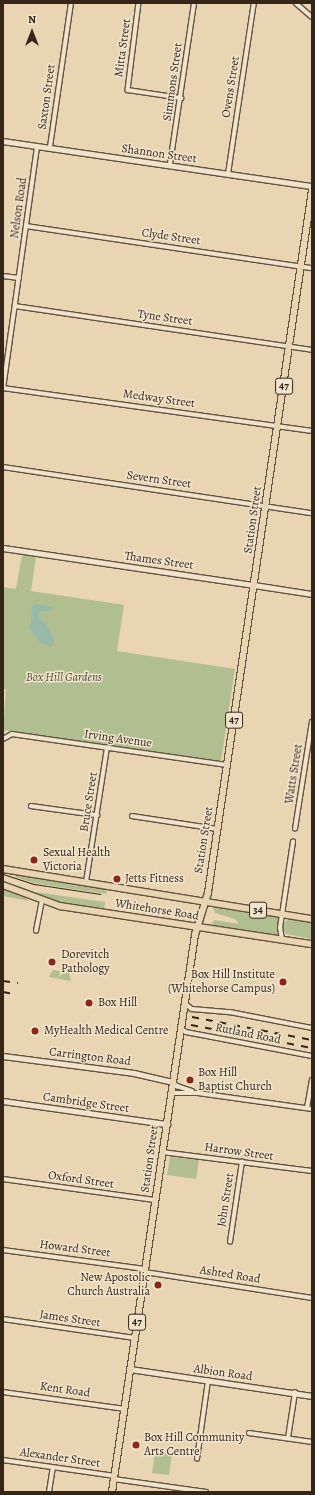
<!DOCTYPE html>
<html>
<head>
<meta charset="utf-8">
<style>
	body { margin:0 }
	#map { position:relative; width:315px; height:1495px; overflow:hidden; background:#e9d5b2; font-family:Alegreya,serif }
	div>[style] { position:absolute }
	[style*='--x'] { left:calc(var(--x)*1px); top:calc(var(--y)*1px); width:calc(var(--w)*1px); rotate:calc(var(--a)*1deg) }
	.green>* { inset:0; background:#b0be90 }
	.water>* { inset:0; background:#98b9a9 }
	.roads { filter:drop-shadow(1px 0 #635240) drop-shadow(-1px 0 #635240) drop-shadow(0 1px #635240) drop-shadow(0 -1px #635240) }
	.minor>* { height:3.5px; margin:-1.75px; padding:0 1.75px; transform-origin:1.75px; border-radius:1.75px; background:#f1e4cd }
	.tertiary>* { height:4.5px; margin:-2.25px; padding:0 2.25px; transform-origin:2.25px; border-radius:2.25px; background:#f1e4cd }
	.secondary>* { height:5px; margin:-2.5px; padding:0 2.5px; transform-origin:2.5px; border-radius:2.5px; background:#f1e4cd }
	.primary>* { height:5.5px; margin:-2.75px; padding:0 2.75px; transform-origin:2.75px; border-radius:2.75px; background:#e9d5b2 }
	.tram>* { height:1px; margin:-0.5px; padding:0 0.5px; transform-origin:0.5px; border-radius:0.5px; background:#36261a }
	.rail>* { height:1.5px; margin-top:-0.75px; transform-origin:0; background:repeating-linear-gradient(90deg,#36261a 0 7px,transparent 0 14px) }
	.dots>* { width:11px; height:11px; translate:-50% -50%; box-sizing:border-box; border:2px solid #f1e4cd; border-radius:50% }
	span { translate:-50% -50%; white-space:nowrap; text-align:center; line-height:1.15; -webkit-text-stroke:3px #f1e4cd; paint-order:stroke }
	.shield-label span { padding:1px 3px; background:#f1e4cd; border:1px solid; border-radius:3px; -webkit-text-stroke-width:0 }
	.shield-label { font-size:11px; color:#36261a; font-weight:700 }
	.street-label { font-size:12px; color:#36261a }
	.park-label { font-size:12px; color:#544c38; font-style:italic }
	.poi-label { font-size:12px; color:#36261a }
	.left { translate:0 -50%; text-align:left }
	.right { translate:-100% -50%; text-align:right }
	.frame { position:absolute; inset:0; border:4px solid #36261a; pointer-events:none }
	.north { position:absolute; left:12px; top:12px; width:40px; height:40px; -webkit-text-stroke:3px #f1e4cd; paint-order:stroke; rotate:0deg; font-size:11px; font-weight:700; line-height:16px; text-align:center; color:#36261a }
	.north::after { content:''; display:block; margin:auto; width:14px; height:18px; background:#36261a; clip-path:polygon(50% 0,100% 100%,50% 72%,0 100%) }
</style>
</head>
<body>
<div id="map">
	<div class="green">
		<i style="clip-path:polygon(22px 555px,36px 557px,31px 591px,124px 605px,117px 651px,235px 669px,221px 761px,3px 730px,6px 689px,3px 689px,3px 587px,16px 589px)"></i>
		<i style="clip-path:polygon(16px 874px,100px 888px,107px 890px,106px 894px,34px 883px,16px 877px)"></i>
		<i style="clip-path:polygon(14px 884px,35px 892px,105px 902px,104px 909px,49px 901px)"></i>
		<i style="clip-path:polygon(3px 888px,23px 896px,29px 901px,3px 896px)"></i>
		<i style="clip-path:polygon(213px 907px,279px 917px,278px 929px,281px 936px,211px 925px,214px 920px,239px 924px,235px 919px,215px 913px)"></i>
		<i style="clip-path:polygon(291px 918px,312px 921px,312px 939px,286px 934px,283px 930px,283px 923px)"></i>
		<i style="clip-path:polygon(53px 970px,69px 973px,71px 981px,49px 977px)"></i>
		<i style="clip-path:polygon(170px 1157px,199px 1160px,196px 1179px,167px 1175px)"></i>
		<i style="clip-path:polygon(155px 1452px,172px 1454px,169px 1475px,152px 1473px)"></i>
	</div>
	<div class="water">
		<i style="clip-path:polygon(37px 604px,52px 607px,51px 611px,41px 611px,38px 617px,48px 626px,54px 641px,52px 647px,41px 643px,30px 629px,32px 606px)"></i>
	</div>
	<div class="roads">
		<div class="minor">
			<i style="--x:139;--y:3;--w:88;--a:97.2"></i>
			<i style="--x:128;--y:90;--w:54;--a:8.6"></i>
			<i style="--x:296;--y:3;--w:21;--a:41"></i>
			<i style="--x:50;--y:147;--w:146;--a:-81.7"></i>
			<i style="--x:170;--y:164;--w:163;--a:-81.5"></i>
			<i style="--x:228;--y:174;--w:173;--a:-81.4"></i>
			<i style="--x:26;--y:226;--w:289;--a:8.4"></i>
			<i style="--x:3;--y:276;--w:16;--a:7"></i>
			<i style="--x:15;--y:306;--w:300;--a:8.4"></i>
			<i style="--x:3;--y:388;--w:312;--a:7.9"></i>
			<i style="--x:3;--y:389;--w:243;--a:-82"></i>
			<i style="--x:3;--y:467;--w:312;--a:8.5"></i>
			<i style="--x:3;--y:739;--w:10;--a:-29"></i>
			<i style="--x:12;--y:734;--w:217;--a:8.2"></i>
			<i style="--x:31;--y:806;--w:67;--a:7.8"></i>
			<i style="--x:132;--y:816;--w:86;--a:8.7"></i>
			<i style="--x:295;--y:829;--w:108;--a:-81"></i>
			<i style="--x:86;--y:882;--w:136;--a:-81.1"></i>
			<i style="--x:36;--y:931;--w:31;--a:-79"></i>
			<i style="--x:282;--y:940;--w:12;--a:-99"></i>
			<i style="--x:280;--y:928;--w:87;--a:-81.4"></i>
			<i style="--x:185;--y:1003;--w:9;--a:41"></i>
			<i style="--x:192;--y:1009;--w:38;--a:5"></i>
			<i style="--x:230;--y:1012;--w:84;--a:11"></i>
			<i style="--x:181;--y:1028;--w:6;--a:39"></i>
			<i style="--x:186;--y:1032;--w:128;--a:10.8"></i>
			<i style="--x:173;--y:1082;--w:6;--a:45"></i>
			<i style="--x:177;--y:1086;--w:16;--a:18"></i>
			<i style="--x:171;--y:1093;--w:27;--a:0"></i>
			<i style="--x:198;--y:1093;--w:115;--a:8"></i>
			<i style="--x:307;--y:1108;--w:28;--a:-80"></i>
			<i style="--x:162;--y:1152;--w:151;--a:7.2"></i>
			<i style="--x:3;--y:1179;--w:153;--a:7.9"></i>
			<i style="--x:230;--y:1242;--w:81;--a:-81.5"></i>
			<i style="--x:3;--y:1250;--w:143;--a:7.6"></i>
			<i style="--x:145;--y:1272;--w:169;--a:8.8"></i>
			<i style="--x:3;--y:1319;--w:133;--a:8.2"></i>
			<i style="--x:3;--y:1392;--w:123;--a:7.9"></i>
			<i style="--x:249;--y:1433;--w:64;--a:8.1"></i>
			<i style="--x:288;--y:1438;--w:46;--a:-81.2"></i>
			<i style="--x:197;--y:1459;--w:79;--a:-82"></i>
			<i style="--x:3;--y:1460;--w:113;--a:8.1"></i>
			<i style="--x:114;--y:1479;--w:93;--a:8"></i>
			<i style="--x:49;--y:1492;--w:24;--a:-81"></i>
		</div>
		<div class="tertiary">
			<i style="--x:3;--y:141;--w:312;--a:8.3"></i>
			<i style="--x:254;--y:585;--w:59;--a:8.8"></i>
			<i style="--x:3;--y:1056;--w:132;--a:7.4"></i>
			<i style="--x:134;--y:1073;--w:40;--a:13"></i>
			<i style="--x:3;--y:1101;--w:166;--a:8"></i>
			<i style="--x:130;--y:1369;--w:184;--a:8.4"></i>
		</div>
		<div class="secondary">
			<i style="--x:3;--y:548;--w:254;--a:8.4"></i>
		</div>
		<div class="primary">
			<i style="--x:3;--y:869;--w:313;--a:9.2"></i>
			<i style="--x:3;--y:885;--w:61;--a:20.2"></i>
			<i style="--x:60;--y:906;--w:255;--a:8.6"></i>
			<i style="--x:112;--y:1492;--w:563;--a:-81.52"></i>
			<i style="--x:195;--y:935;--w:44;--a:-72.8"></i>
			<i style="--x:208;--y:893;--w:711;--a:-81.58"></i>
		</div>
	</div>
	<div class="tram">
		<i style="--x:3;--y:874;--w:33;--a:18"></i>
		<i style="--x:34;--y:884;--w:67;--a:8.6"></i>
	</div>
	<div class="rail">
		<i style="--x:3;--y:981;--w:15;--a:8"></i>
		<i style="--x:3;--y:992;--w:11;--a:10"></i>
		<i style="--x:192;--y:1017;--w:122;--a:10.9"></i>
		<i style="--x:191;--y:1025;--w:123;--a:10.8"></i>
	</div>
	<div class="dots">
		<i style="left:34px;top:860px;background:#8f2418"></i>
		<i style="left:117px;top:879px;background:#8f2418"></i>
		<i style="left:52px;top:962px;background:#8f2418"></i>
		<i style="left:283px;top:982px;background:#8f2418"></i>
		<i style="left:89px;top:1003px;background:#8f2418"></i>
		<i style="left:35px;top:1031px;background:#8f2418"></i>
		<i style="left:190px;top:1080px;background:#8f2418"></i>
		<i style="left:158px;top:1285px;background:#8f2418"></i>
		<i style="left:136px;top:1445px;background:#8f2418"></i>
	</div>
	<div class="shield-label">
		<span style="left:284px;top:386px">47</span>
		<span style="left:234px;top:720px">47</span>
		<span style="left:258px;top:910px">34</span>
		<span style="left:137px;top:1322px">47</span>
	</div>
	<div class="street-label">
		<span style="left:123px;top:48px;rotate:-82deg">Mitta Street</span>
		<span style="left:173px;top:82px;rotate:-82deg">Simmons Street</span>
		<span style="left:231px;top:87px;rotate:-81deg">Ovens Street</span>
		<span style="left:47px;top:97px;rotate:-82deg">Saxton Street</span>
		<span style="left:159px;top:154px;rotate:8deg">Shannon Street</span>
		<span style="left:19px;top:208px;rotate:-82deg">Nelson Road</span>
		<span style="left:171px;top:237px;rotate:8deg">Clyde Street</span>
		<span style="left:165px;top:318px;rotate:8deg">Tyne Street</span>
		<span style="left:159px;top:399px;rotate:8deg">Medway Street</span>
		<span style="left:159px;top:480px;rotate:8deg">Severn Street</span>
		<span style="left:253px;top:520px;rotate:-82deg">Station Street</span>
		<span style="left:159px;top:561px;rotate:8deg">Thames Street</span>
		<span style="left:118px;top:739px;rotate:8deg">Irving Avenue</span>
		<span style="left:294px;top:774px;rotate:-81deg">Watts Street</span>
		<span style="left:89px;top:802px;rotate:-81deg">Bruce Street</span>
		<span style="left:204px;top:840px;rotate:-81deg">Station Street</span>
		<span style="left:157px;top:910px;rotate:9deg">Whitehorse Road</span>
		<span style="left:248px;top:1034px;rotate:11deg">Rutland Road</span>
		<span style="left:90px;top:1057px;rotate:7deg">Carrington Road</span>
		<span style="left:86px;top:1103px;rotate:8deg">Cambridge Street</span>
		<span style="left:239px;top:1152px;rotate:8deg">Harrow Street</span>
		<span style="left:150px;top:1159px;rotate:-82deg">Station Street</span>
		<span style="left:81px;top:1180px;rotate:8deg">Oxford Street</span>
		<span style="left:226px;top:1200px;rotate:-81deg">John Street</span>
		<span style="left:75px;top:1249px;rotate:7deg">Howard Street</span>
		<span style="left:230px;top:1275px;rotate:9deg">Ashted Road</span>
		<span style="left:70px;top:1319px;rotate:8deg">James Street</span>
		<span style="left:223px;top:1373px;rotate:8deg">Albion Road</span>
		<span style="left:65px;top:1390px;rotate:8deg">Kent Road</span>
		<span style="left:60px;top:1458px;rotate:8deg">Alexander Street</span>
	</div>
	<div class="park-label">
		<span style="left:64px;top:678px">Box Hill Gardens</span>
	</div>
	<div class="poi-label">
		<span class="left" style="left:43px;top:860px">Sexual Health<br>Victoria</span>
		<span class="left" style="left:125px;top:879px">Jetts Fitness</span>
		<span class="left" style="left:61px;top:962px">Dorevitch<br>Pathology</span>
		<span class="right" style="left:275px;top:982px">Box Hill Institute<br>(Whitehorse Campus)</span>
		<span class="left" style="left:98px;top:1003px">Box Hill</span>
		<span class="left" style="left:44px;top:1031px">MyHealth Medical Centre</span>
		<span class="left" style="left:198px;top:1080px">Box Hill<br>Baptist Church</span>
		<span class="right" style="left:150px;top:1285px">New Apostolic<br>Church Australia</span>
		<span class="left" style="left:144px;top:1445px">Box Hill Community<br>Arts Centre</span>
	</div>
	<div class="frame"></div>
	<div class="north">N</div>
</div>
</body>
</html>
